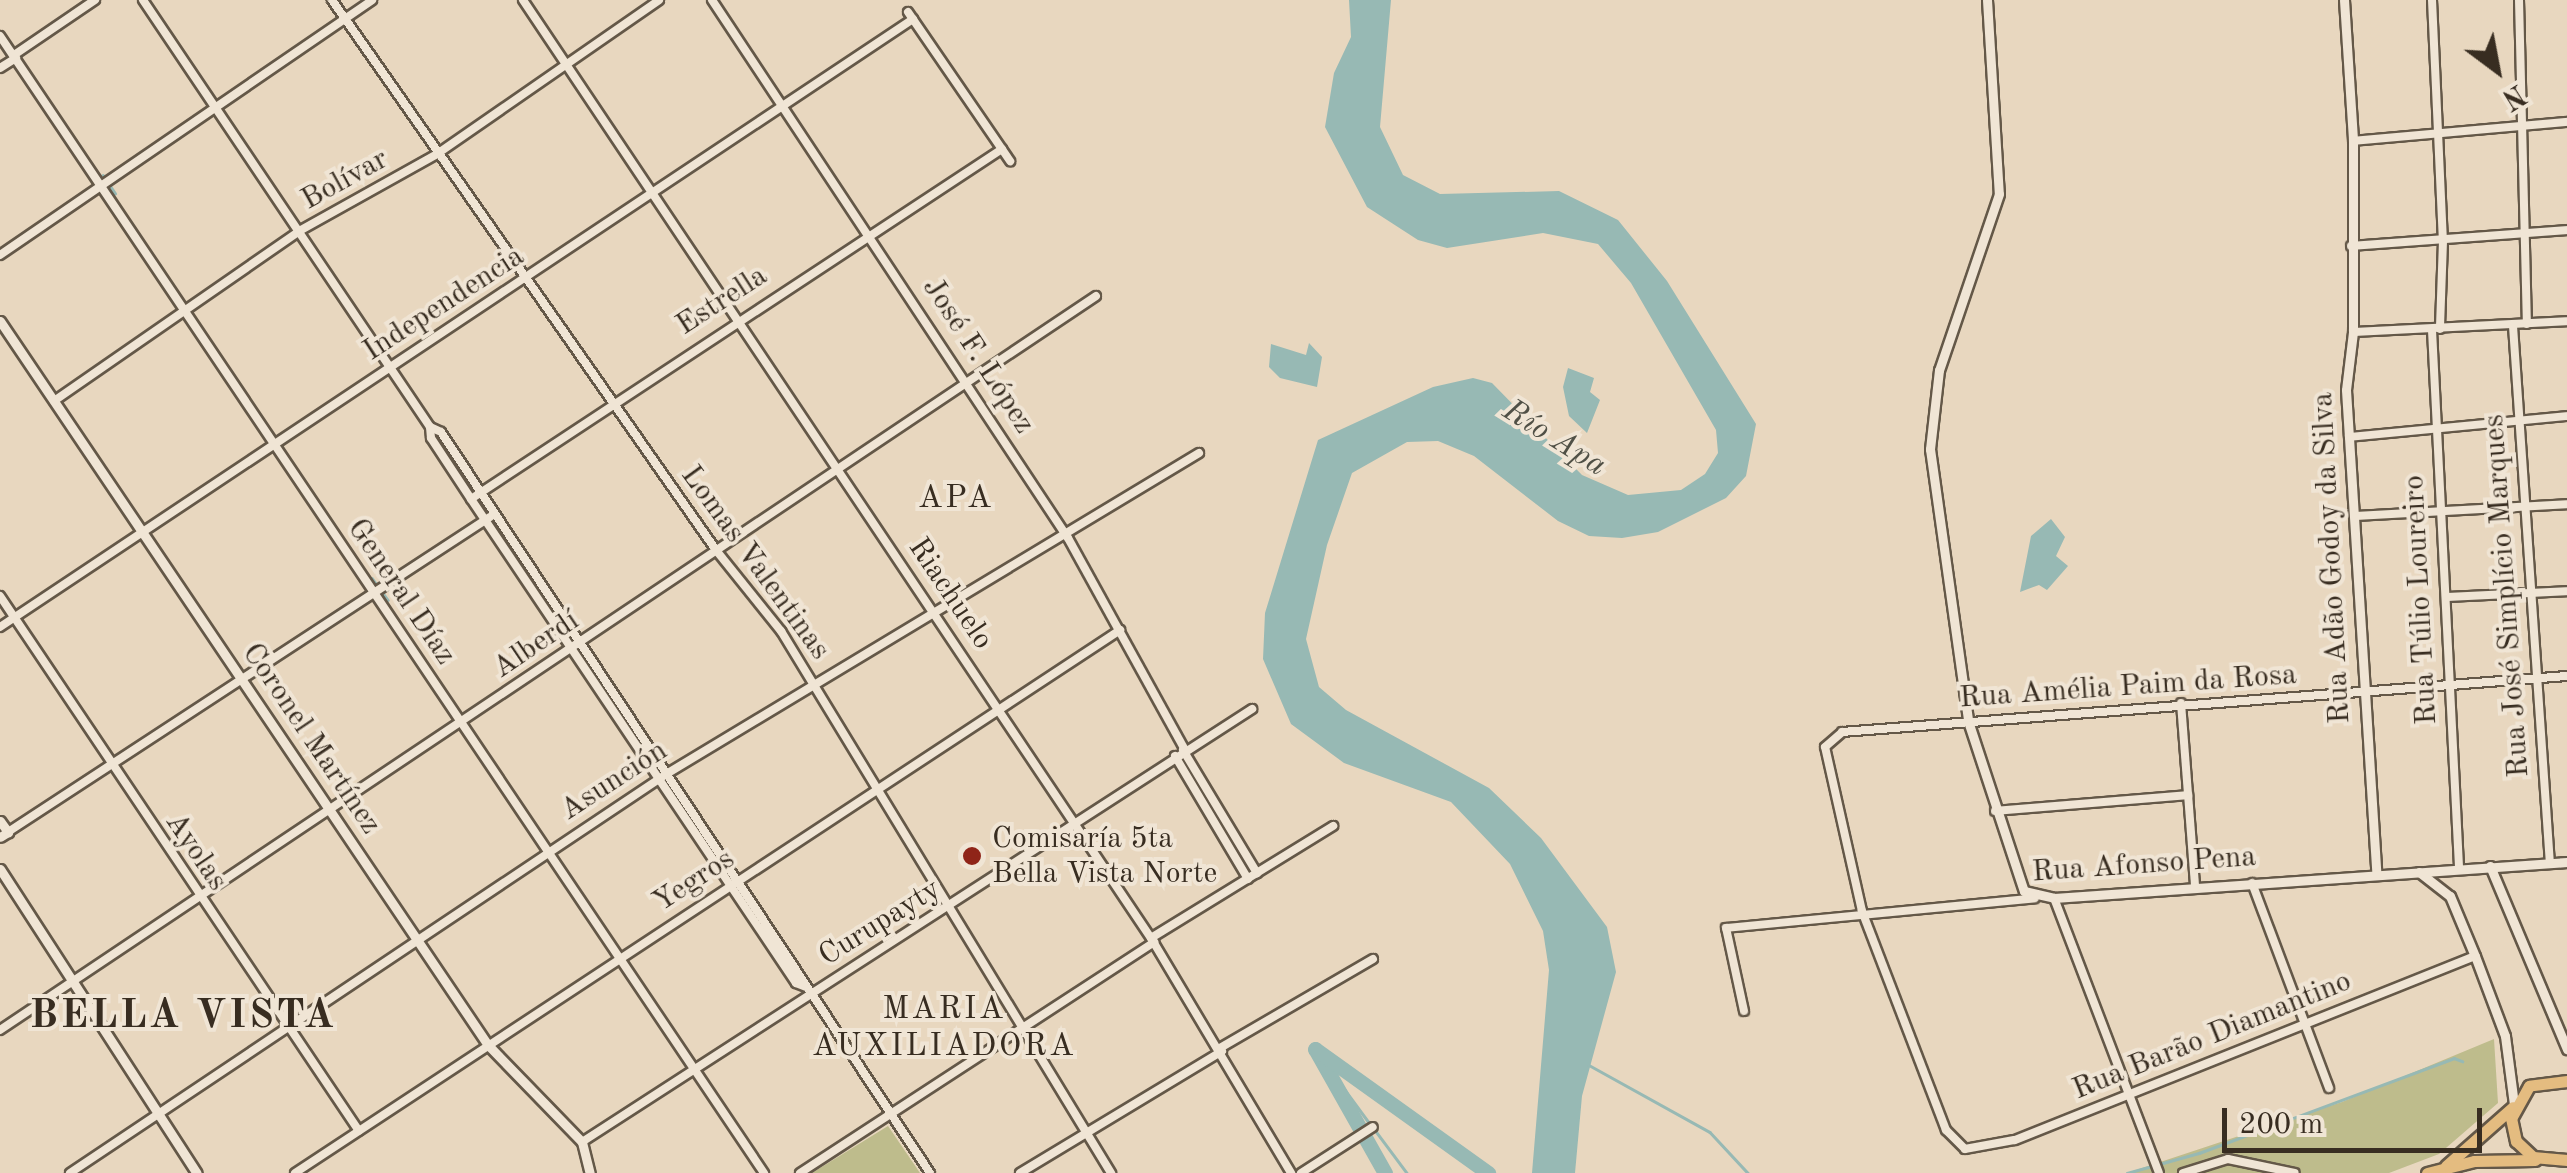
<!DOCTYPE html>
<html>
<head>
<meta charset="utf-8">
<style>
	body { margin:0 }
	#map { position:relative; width:2567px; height:1173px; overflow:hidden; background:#e8d7bf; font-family:"Old Standard TT",serif }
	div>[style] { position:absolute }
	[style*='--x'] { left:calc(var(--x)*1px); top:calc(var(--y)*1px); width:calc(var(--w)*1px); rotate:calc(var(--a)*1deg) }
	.green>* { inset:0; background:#bebc8c }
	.water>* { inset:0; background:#97b9b4 }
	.stream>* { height:2.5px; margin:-1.25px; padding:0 1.25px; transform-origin:1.25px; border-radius:1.25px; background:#97b9b4 }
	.river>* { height:15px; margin:-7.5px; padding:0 7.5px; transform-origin:7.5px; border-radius:7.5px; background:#97b9b4 }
	.roads { filter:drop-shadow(2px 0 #645848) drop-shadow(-2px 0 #645848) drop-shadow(0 2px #645848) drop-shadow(0 -2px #645848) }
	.minor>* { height:8px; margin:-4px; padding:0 4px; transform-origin:4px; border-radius:4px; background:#f0e5d5 }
	.tertiary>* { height:9px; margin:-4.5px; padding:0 4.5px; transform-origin:4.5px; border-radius:4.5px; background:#f0e5d5 }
	.primary>* { height:11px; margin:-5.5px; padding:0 5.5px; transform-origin:5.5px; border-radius:5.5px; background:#e4bc80 }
	.dots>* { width:28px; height:28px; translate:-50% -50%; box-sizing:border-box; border:5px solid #f0e5d5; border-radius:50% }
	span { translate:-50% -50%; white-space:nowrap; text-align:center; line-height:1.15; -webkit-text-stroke:8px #f0e5d5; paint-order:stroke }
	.street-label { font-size:30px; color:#382d21 }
	.poi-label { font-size:30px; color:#382d21 }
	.left { translate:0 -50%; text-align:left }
	.water-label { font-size:32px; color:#505046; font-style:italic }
	.neighbourhood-label { font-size:32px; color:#382d21; letter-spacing:2.5px }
	.district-label { font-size:40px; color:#382d21; font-weight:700; letter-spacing:2.5px }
	.north { position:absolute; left:2447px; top:20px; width:100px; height:100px; -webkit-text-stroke:8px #f0e5d5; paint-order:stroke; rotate:148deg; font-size:28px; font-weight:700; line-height:40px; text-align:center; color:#382d21 }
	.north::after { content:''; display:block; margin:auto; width:35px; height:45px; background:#382d21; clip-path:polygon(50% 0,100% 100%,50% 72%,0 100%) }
	.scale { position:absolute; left:2222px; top:1108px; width:260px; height:45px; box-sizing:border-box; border:5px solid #382d21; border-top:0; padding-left:12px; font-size:30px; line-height:35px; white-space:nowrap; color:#382d21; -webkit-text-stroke:8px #f0e5d5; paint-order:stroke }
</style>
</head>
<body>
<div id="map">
	<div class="green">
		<i style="clip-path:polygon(2494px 1039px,2498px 1103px,2439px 1154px,2389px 1173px,2127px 1173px,2342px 1102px)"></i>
		<i style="clip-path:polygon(888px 1126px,920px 1173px,812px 1173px)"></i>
	</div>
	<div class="water">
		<i style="clip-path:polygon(1349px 0,1391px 0,1380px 127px,1403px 175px,1440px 194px,1559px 191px,1618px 220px,1667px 281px,1756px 424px,1746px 476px,1726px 498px,1658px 532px,1622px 538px,1589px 536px,1558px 521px,1474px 456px,1438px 441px,1407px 442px,1352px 473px,1327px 545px,1306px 639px,1319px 687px,1346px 710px,1489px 788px,1541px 838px,1607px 927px,1616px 972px,1582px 1096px,1575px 1173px,1532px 1173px,1549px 970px,1543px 931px,1510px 864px,1451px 802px,1344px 763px,1291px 724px,1263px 659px,1265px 613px,1318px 440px,1433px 387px,1473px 378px,1492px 383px,1582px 475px,1628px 495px,1681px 490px,1705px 474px,1718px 453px,1716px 430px,1631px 283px,1598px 244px,1543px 233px,1447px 248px,1418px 240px,1367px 207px,1325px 127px,1334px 73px,1351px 37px)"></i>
		<i style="clip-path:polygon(1309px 343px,1322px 357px,1317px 387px,1280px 378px,1269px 367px,1271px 344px,1306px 355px)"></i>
		<i style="clip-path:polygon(1568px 368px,1594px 378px,1590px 392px,1600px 400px,1587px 433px,1569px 416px,1563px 387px)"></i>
		<i style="clip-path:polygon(2051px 519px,2065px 537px,2056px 556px,2068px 566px,2047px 590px,2039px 585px,2020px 592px,2031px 536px)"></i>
	</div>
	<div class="stream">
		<i style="--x:103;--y:175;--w:22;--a:56"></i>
		<i style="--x:372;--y:578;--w:27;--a:54"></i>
		<i style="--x:1315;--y:1049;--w:93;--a:53.7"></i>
		<i style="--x:1589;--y:1065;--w:138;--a:29"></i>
		<i style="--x:1710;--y:1132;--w:56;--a:47.2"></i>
		<i style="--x:1375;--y:1130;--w:54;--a:53.3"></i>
		<i style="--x:2127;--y:1173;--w:75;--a:-15.5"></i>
		<i style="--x:2199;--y:1153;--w:272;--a:-20.4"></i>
		<i style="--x:2454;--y:1058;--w:9;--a:21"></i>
	</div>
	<div class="river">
		<i style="--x:1385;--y:1173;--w:142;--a:-119.4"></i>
		<i style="--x:1315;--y:1049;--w:213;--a:35.6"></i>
	</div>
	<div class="roads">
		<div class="minor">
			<i style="--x:143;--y:0;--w:514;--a:56.09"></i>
			<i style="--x:430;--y:427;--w:12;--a:24"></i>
			<i style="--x:441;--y:432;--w:888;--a:56.58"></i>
			<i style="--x:332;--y:0;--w:671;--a:55.08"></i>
			<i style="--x:716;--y:550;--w:104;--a:51.3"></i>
			<i style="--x:781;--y:631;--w:635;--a:58.66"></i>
			<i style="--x:523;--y:0;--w:1129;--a:56.2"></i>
			<i style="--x:1151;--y:938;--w:274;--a:59.2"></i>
			<i style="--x:712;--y:0;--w:645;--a:56.51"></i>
			<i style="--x:1068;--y:538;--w:242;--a:61.1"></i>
			<i style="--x:2432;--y:0;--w:241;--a:87.4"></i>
			<i style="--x:2443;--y:241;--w:88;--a:92"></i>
			<i style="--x:2519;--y:0;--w:324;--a:88.6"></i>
			<i style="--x:908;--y:12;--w:181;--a:55.6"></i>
			<i style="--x:0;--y:36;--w:1370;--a:56.1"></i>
			<i style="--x:14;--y:55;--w:98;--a:-34.2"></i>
			<i style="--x:0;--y:68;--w:19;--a:-32"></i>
			<i style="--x:2353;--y:141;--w:215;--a:-5.1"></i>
			<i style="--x:2351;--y:246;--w:217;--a:-4.2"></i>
			<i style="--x:0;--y:255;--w:451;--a:-34.4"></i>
			<i style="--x:2513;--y:326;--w:539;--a:86.07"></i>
			<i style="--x:2432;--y:330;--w:538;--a:87.12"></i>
			<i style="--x:2353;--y:332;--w:214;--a:-2.9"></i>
			<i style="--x:54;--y:401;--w:300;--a:-34.7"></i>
			<i style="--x:301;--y:230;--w:156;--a:-29.2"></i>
			<i style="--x:437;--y:154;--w:270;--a:-34.7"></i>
			<i style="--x:430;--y:427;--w:11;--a:85"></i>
			<i style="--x:431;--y:438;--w:73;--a:56.7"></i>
			<i style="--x:471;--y:499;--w:583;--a:56.12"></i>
			<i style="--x:796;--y:983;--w:11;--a:22"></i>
			<i style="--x:2349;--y:437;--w:219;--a:-5.5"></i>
			<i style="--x:471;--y:499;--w:636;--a:-33.39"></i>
			<i style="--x:2355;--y:516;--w:212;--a:-3.2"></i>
			<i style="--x:0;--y:596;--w:644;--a:56.14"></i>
			<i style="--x:2446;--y:597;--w:121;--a:-2.8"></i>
			<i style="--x:0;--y:627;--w:1097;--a:-33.66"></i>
			<i style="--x:2181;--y:703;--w:185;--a:85.6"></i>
			<i style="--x:1183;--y:750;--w:144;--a:59"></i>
			<i style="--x:1175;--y:756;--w:143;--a:59.3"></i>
			<i style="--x:1995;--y:811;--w:194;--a:-4.7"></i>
			<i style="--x:8;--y:832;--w:576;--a:-33.17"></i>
			<i style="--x:2252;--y:883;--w:219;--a:69.4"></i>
			<i style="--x:2054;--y:898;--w:294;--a:69.1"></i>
			<i style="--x:1151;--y:938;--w:214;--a:-31.6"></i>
			<i style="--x:2475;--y:956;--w:496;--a:158.2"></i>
			<i style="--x:2014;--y:1140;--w:50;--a:169.6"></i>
			<i style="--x:1965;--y:1149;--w:27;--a:-135"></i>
			<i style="--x:1946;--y:1130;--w:235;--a:-111"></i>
			<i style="--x:1862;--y:911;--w:168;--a:-102.7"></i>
			<i style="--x:1825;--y:747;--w:23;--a:-41"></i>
			<i style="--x:1842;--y:732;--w:727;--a:-4.42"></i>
			<i style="--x:1744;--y:1011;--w:85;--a:-102.2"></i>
			<i style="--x:1726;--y:928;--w:310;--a:-5.5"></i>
			<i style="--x:0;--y:1030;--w:1319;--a:-33.81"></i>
			<i style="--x:1220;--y:1048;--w:177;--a:-30.2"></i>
			<i style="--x:582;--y:1142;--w:798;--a:-32.87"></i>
			<i style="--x:70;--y:1173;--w:719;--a:-33.78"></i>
			<i style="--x:668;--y:773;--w:620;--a:-31.07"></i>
			<i style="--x:295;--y:1173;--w:988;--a:-33.35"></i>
			<i style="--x:800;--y:1173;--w:423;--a:-33.1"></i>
			<i style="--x:1020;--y:1173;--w:236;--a:-31.1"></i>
			<i style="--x:1301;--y:1173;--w:85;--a:-32.6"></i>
			<i style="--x:2183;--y:1173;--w:47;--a:-17.3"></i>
			<i style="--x:2228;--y:1159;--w:68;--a:11.8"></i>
		</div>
		<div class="tertiary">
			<i style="--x:1987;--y:0;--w:194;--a:86.5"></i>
			<i style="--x:1999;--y:194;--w:186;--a:108.8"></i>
			<i style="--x:1939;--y:370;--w:80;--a:96.5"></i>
			<i style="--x:1930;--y:449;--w:275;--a:82"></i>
			<i style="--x:1968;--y:721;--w:179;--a:71.8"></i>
			<i style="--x:2024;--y:891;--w:31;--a:13"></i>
			<i style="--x:2054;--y:898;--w:514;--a:-4.01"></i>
			<i style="--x:2344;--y:0;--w:141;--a:86.3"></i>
			<i style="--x:2353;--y:141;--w:191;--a:90"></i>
			<i style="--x:2353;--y:332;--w:58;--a:96.9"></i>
			<i style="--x:2346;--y:390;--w:484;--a:86.4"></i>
			<i style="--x:0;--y:321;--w:873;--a:56.02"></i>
			<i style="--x:488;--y:1045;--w:135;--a:45.9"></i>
			<i style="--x:582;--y:1142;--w:32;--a:76"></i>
			<i style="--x:0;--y:821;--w:14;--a:54"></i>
			<i style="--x:8;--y:832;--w:9;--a:148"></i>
			<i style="--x:2490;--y:866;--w:199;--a:67.2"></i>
			<i style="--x:0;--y:869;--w:362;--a:57.1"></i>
			<i style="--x:2419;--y:872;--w:39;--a:38"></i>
			<i style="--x:2450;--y:896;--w:65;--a:67.4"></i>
			<i style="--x:2475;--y:956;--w:85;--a:69.4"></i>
			<i style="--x:2505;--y:1036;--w:69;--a:82.5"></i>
		</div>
		<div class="primary">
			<i style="--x:2567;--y:1081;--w:38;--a:173"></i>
			<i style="--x:2529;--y:1086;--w:37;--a:119"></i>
			<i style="--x:2511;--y:1118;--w:24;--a:78"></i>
			<i style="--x:2516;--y:1141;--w:23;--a:43"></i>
			<i style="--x:2533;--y:1157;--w:34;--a:5"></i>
			<i style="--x:2446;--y:1166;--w:89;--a:-41.4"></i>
			<i style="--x:2427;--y:1173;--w:49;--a:-14.3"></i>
			<i style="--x:2474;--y:1161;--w:61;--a:-0.9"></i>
		</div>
	</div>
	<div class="dots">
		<i style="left:972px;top:856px;background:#8f2418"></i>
	</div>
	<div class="street-label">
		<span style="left:345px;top:180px;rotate:-29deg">Bolívar</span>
		<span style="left:722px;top:301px;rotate:-33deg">Estrella</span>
		<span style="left:444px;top:304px;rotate:-33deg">Independencia</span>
		<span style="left:978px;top:356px;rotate:57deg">José F. López</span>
		<span style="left:2332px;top:558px;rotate:-93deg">Rua Adão Godoy da Silva</span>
		<span style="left:755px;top:563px;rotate:54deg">Lomas Valentinas</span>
		<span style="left:401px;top:592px;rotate:56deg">General Díaz</span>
		<span style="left:950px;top:594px;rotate:56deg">Riachuelo</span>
		<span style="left:2507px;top:596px;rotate:-94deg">Rua José Simplício Marques</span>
		<span style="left:2421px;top:600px;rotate:-93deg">Rua Túlio Loureiro</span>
		<span style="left:536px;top:645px;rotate:-34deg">Alberdí</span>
		<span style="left:2128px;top:687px;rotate:-4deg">Rua Amélia Paim da Rosa</span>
		<span style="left:311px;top:739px;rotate:56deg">Coronel Martínez</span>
		<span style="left:614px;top:781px;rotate:-33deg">Asunción</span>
		<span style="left:196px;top:852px;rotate:56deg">Ayolas</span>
		<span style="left:2144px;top:865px;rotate:-4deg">Rua Afonso Pena</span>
		<span style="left:694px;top:881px;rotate:-33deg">Yegros</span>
		<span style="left:880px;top:923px;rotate:-32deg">Curupayty</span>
		<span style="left:2212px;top:1036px;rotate:-22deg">Rua Barão Diamantino</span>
	</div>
	<div class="poi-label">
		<span class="left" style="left:992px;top:856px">Comisaría 5ta<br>Bella Vista Norte</span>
	</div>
	<div class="water-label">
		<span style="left:1554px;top:439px;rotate:32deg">Río Apa</span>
	</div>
	<div class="neighbourhood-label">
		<span style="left:956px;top:499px">APA</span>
		<span style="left:944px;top:1029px">MARIA<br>AUXILIADORA</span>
	</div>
	<div class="district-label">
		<span style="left:183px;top:1017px">BELLA VISTA</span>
	</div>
	<div class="north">N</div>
	<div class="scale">200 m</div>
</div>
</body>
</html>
